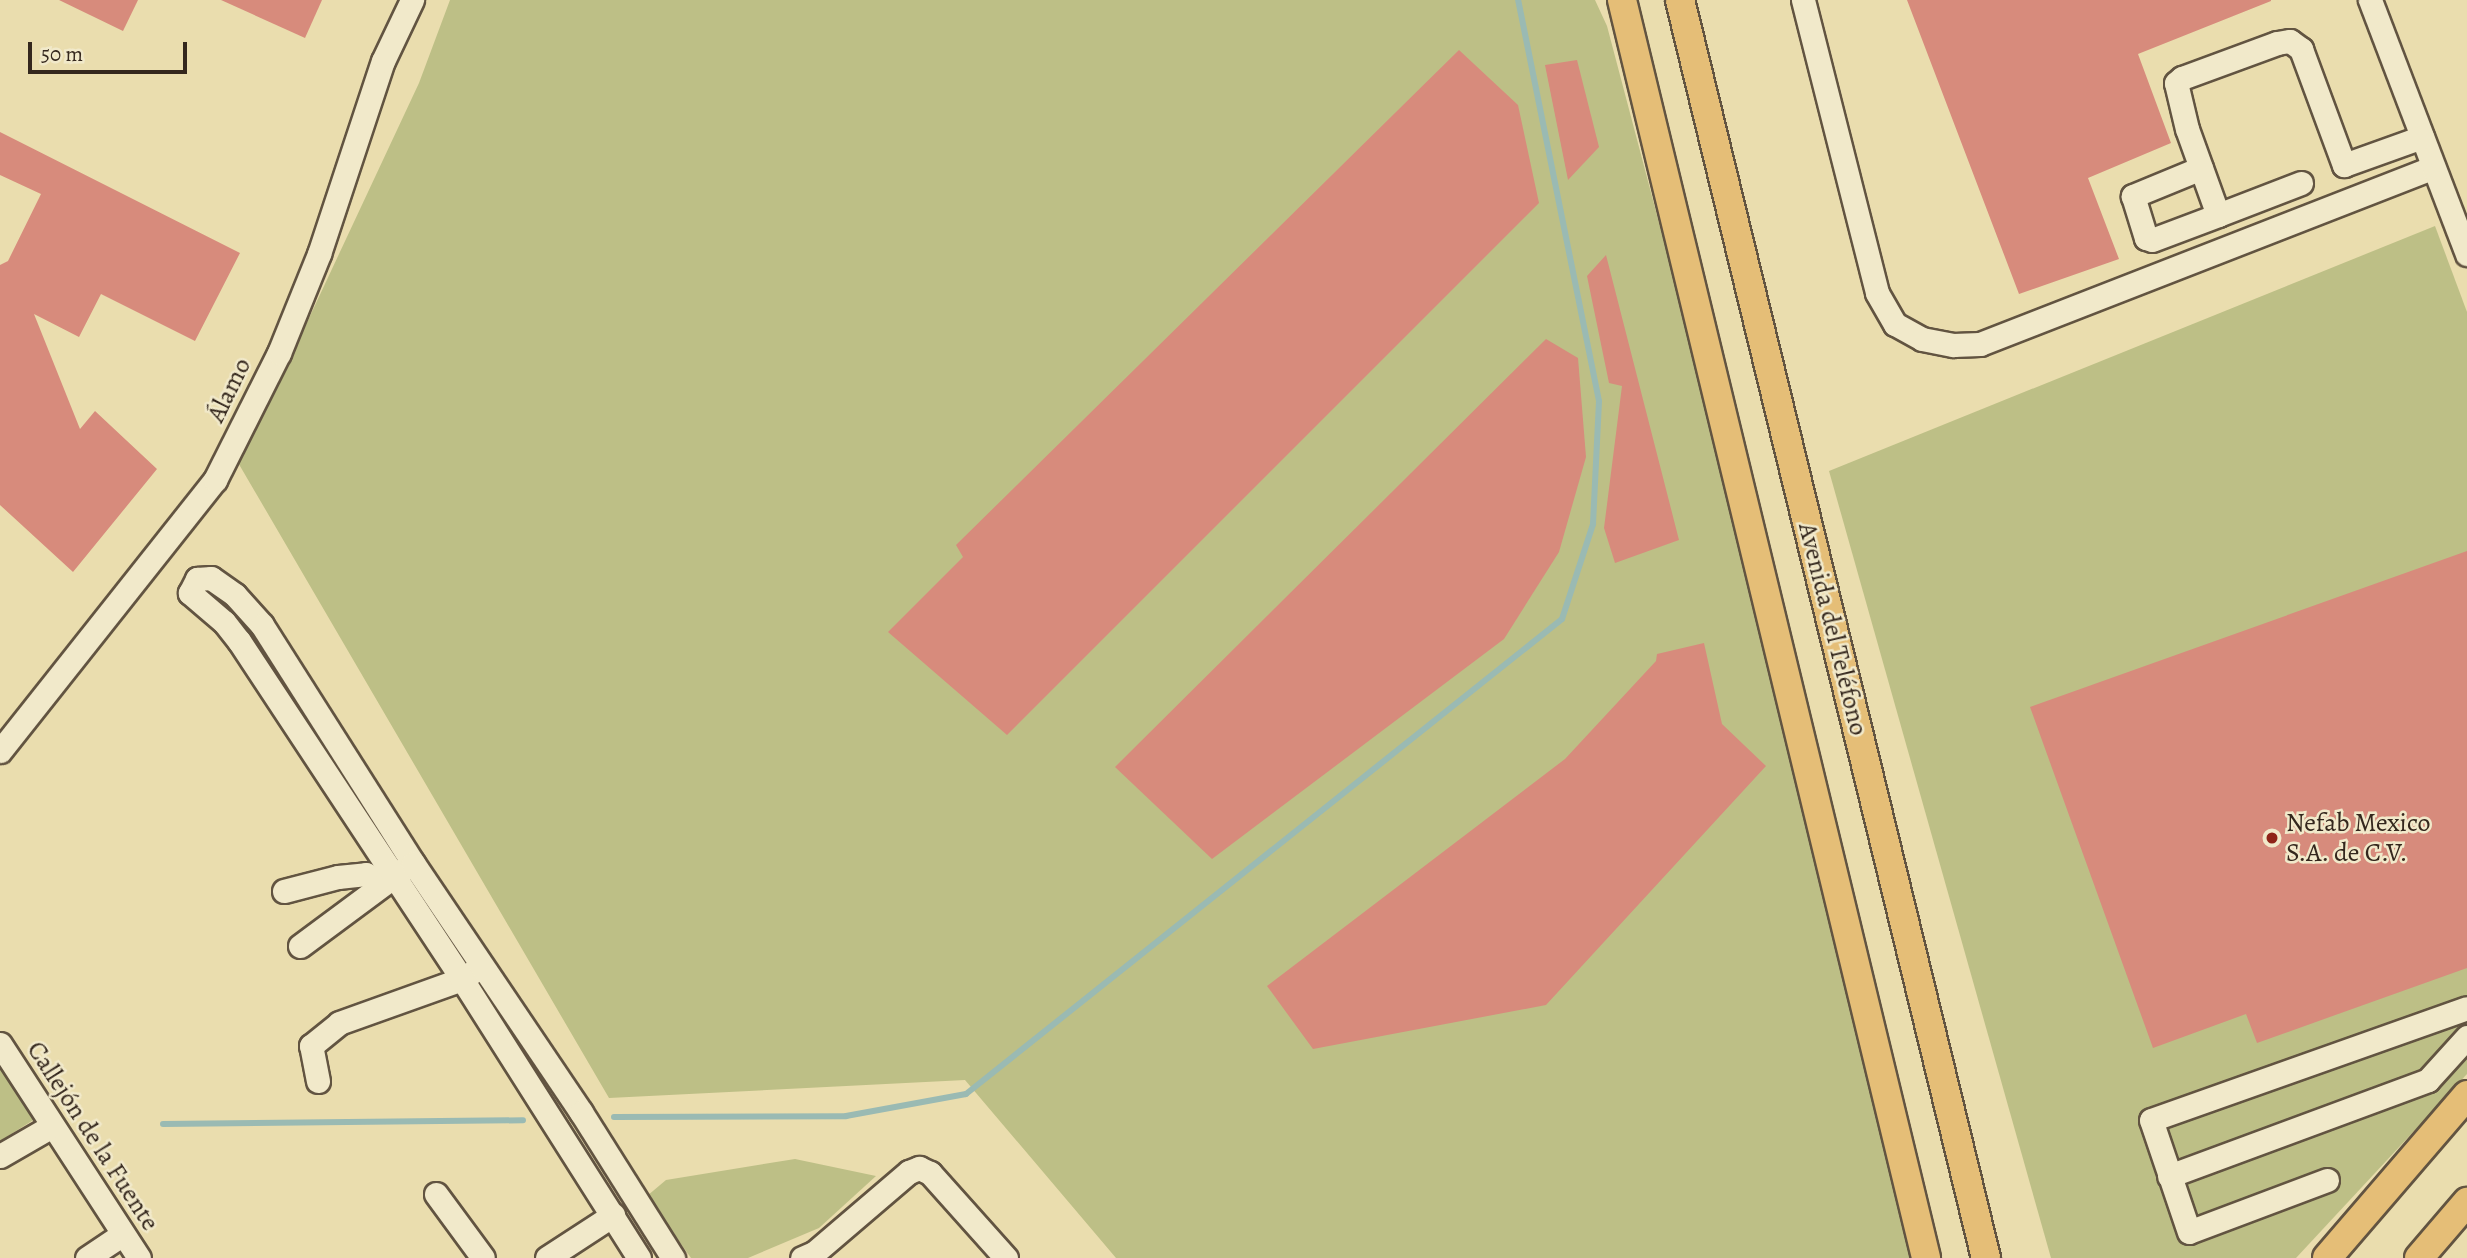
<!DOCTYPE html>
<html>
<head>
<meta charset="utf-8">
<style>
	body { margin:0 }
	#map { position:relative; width:2467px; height:1258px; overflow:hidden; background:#eaddae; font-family:Alegreya,serif }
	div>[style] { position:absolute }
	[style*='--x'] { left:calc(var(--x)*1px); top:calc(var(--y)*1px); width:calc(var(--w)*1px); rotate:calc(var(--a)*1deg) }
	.green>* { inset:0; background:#bdbf86 }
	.stream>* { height:6px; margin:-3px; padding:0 3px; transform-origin:3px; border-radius:3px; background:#9abab3 }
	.building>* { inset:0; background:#d78b7c }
	.roads { filter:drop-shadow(2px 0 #625441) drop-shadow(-2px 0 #625441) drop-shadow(0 2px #625441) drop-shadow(0 -2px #625441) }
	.minor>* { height:23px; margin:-11.5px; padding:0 11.5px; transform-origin:11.5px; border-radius:11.5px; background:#f1e9ca }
	.major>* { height:28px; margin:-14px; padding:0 14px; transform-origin:14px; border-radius:14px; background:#e5be77 }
	.dots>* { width:19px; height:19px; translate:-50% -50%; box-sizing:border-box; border:4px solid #f1e9ca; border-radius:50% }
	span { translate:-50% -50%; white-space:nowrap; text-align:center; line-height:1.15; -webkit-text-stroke:5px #f1e9ca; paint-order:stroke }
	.street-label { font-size:26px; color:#34271d }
	.poi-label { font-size:26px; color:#34271d }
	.left { translate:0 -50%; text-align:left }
	.scale { position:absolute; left:28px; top:42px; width:159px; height:32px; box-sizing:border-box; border:4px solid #34271d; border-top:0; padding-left:9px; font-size:21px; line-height:24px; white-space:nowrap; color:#34271d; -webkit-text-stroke:5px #f1e9ca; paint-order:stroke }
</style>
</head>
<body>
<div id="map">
	<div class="green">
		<i style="clip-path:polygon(450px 0,1595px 0,1607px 26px,1746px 552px,1911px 1258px,1116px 1258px,965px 1080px,609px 1098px,233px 454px,266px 410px,419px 83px)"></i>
		<i style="clip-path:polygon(2435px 226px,2467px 312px,2467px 1074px,2296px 1258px,2051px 1258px,1829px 471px)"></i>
		<i style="clip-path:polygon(0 1065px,35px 1119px,0 1141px)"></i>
		<i style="clip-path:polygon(795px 1159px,876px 1176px,819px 1228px,748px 1258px,691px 1258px,647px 1196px,666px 1180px)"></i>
	</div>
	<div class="stream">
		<i style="--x:614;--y:1117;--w:232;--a:-0.2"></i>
		<i style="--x:846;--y:1116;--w:122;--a:-10.4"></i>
		<i style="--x:966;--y:1094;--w:762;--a:-38.55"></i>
		<i style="--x:1562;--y:619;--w:100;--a:-71.9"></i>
		<i style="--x:1593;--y:524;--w:123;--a:-87.2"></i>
		<i style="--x:1599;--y:401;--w:409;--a:-101.4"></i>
		<i style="--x:163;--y:1124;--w:360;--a:-0.6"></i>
	</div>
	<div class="building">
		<i style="clip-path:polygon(59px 0,138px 0,123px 31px)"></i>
		<i style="clip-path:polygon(221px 0,322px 0,305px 38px)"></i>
		<i style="clip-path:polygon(1907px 0,2271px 0,2271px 1px,2138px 54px,2171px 143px,2088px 178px,2119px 259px,2019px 294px)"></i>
		<i style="clip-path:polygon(1459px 50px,1518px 105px,1539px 203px,1007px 735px,888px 632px,963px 557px,956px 545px)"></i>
		<i style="clip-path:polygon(1577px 60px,1599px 147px,1568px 180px,1545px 65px)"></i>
		<i style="clip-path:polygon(0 132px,240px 253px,195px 341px,101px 294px,79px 337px,34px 314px,80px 429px,95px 411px,157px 469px,73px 572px,0 505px,0 265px,8px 261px,41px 194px,0 175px)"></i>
		<i style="clip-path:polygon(1606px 255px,1679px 540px,1615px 563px,1604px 528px,1622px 386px,1609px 383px,1587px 276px)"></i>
		<i style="clip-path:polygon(1546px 339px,1578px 358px,1586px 457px,1559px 552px,1504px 639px,1212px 859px,1115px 767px)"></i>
		<i style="clip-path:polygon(2467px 551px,2467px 968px,2257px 1043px,2246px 1014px,2153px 1048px,2030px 707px)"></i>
		<i style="clip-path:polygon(1704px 643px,1722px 724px,1766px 766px,1546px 1005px,1313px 1049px,1267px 986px,1565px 759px,1656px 661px,1657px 654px)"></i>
	</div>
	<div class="roads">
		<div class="minor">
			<i style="--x:1803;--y:0;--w:302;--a:75.8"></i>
			<i style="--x:1877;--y:293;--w:36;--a:60"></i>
			<i style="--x:1895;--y:324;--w:31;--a:29"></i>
			<i style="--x:1922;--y:339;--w:32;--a:11"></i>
			<i style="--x:1953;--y:345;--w:27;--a:-2"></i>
			<i style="--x:1980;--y:344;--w:486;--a:-21.3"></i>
			<i style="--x:2370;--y:0;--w:272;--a:69.1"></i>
			<i style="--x:2201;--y:168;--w:74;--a:157.6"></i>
			<i style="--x:2133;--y:196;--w:44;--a:72.8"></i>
			<i style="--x:2146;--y:238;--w:6;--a:18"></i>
			<i style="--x:2152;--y:240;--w:71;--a:-20.7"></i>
			<i style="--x:2218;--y:215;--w:91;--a:-109.8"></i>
			<i style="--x:2187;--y:129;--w:47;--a:-103.4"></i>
			<i style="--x:2176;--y:83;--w:8;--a:-40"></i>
			<i style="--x:2182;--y:78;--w:101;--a:-20.2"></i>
			<i style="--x:2277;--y:43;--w:13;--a:-9"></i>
			<i style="--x:2290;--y:41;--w:14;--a:36"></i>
			<i style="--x:2301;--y:49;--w:124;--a:69.7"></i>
			<i style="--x:2344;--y:165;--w:83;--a:-19.7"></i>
			<i style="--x:2218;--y:215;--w:89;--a:-21.1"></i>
			<i style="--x:0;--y:751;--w:346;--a:-51.6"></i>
			<i style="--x:215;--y:480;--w:142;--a:-63.3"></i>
			<i style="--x:279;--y:353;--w:107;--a:-68"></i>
			<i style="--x:319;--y:254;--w:203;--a:-71.7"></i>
			<i style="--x:383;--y:61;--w:68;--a:-64.6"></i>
			<i style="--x:284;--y:891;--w:56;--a:-14.5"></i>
			<i style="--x:338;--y:877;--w:28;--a:-6"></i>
			<i style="--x:366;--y:874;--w:19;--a:32"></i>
			<i style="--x:300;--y:946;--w:131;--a:-36.6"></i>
			<i style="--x:0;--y:1044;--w:255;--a:57"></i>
			<i style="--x:318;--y:1081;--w:36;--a:-101"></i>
			<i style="--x:311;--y:1046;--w:36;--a:-39"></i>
			<i style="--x:339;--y:1023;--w:131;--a:-19.7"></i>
			<i style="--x:462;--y:979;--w:14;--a:-34"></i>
			<i style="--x:0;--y:1156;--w:60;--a:-30"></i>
			<i style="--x:2169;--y:1176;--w:276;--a:-20.3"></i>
			<i style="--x:2428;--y:1080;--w:58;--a:-47.8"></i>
			<i style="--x:2327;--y:1180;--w:147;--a:159.4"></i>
			<i style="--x:2189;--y:1232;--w:118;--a:-108.7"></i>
			<i style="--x:2151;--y:1120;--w:335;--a:-19.5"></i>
			<i style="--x:436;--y:1194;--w:79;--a:53.7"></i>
			<i style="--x:87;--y:1258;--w:43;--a:-33.7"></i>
			<i style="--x:547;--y:1258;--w:79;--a:-33.1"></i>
			<i style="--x:639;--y:1258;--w:330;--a:-122.4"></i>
			<i style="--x:462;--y:979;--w:405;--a:-123.4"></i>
			<i style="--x:239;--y:641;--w:24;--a:-128"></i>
			<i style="--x:224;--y:622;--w:45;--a:-139.5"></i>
			<i style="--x:190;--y:593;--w:16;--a:-63"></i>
			<i style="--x:197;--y:579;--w:14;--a:-4"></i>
			<i style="--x:211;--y:578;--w:29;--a:35"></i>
			<i style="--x:235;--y:595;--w:40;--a:48"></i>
			<i style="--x:262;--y:625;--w:282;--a:57.6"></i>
			<i style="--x:413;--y:863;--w:300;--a:56"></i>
			<i style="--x:581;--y:1112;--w:173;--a:57.8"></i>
			<i style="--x:802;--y:1258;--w:13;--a:-23"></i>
			<i style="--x:814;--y:1253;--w:125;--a:-40.5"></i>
			<i style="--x:909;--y:1172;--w:11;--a:-22"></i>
			<i style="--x:919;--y:1168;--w:12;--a:24"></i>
			<i style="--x:930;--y:1173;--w:114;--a:48.2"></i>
		</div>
		<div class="major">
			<i style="--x:1622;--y:0;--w:1294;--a:76.41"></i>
			<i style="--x:1680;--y:0;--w:1295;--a:76.33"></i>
			<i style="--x:2327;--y:1258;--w:215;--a:-49.3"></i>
			<i style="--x:2419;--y:1258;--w:74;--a:-49.4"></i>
		</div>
	</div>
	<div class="dots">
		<i style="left:2272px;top:838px;background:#8f2418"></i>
	</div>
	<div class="street-label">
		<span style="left:229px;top:390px;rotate:-64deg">Álamo</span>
		<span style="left:1833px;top:629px;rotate:76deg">Avenida del Teléfono</span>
		<span style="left:93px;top:1136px;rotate:57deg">Callejón de la Fuente</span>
	</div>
	<div class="poi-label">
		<span class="left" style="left:2286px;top:838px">Nefab Mexico<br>S.A. de C.V.</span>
	</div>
	<div class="scale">50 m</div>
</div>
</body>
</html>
